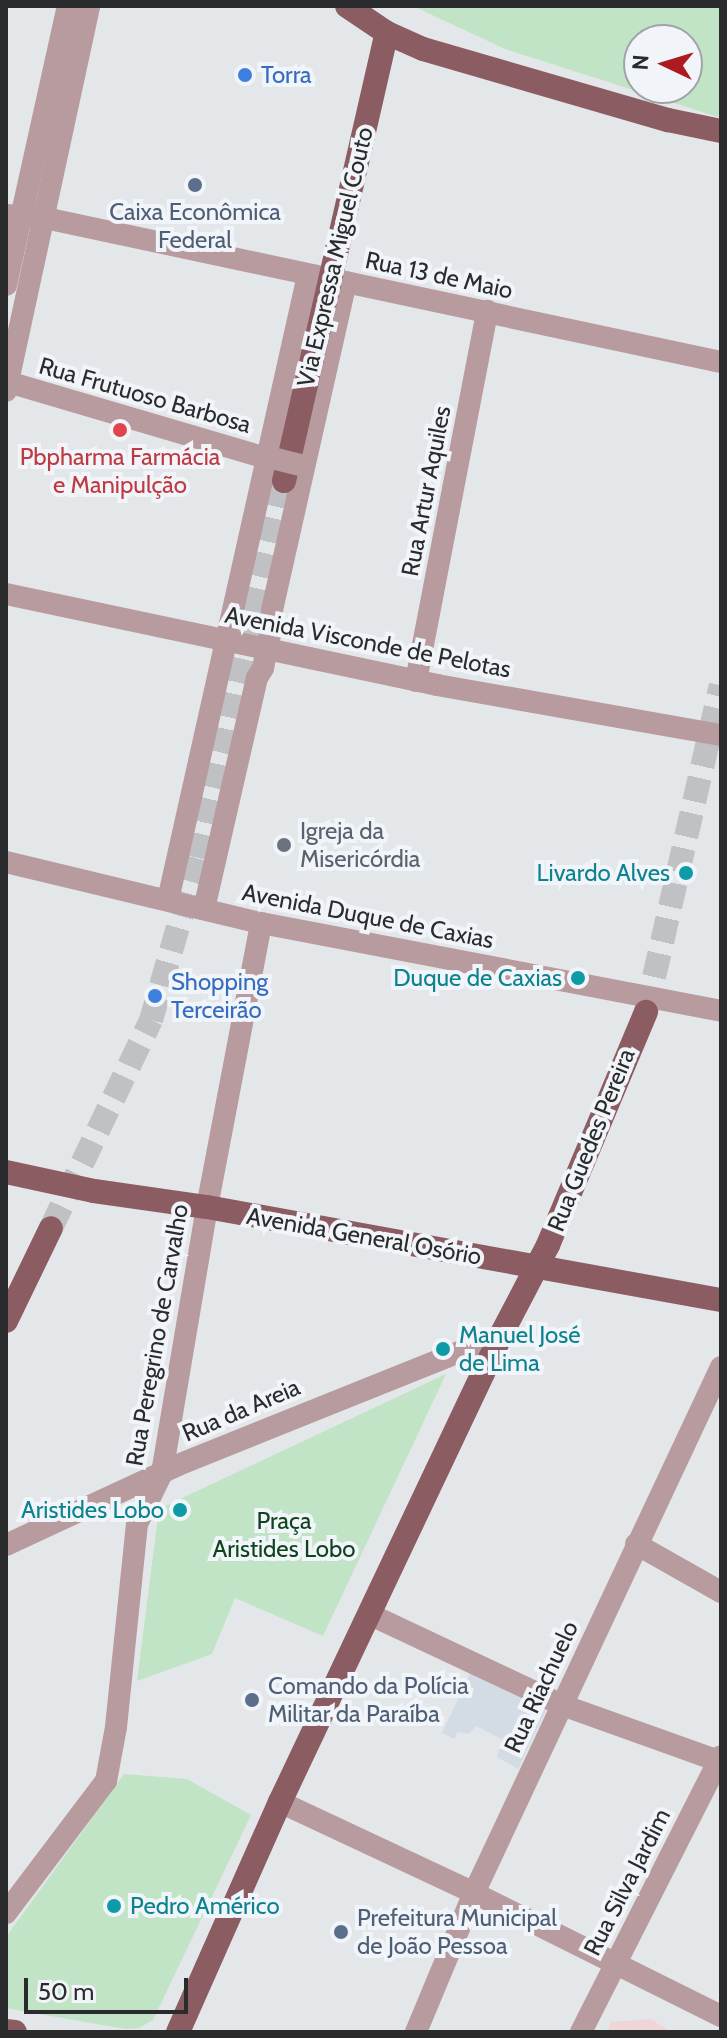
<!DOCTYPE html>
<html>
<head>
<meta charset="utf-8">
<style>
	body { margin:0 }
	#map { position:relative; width:727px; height:2038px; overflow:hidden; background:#e4e7ea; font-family:Cabin,sans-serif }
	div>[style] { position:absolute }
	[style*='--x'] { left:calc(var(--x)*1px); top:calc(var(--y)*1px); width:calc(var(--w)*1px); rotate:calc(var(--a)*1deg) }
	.built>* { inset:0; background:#d3dbe5 }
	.education>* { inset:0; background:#f0d5d6 }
	.green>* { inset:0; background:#c0e4c5 }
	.major-tunnel>* { height:24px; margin-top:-12px; transform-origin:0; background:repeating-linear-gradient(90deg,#bfc1c4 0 24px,transparent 0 36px) }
	.minor>* { height:22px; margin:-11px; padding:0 11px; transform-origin:11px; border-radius:11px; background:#b89b9e }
	.major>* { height:24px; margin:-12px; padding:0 12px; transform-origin:12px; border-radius:12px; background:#8c5c63 }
	.minor-bridge>* { height:22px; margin:-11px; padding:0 11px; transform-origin:11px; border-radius:11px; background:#b89b9e }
	.dots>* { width:22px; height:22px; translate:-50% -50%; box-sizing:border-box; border:4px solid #f1f4f8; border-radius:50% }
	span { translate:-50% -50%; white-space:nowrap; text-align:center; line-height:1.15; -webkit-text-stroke:8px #f1f4f8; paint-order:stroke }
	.shop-label { font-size:24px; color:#366cbe }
	.left { translate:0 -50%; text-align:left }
	.service-label { font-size:24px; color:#4e5e75 }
	.street-label { font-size:24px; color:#2a2b2d }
	.health-label { font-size:24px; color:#be3a42 }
	.worship-label { font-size:24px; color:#5b616d }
	.culture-label { font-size:24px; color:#0d838f }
	.right { translate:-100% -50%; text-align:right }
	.park-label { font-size:24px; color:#0d431d }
	.frame { position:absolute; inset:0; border:8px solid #2a2b2d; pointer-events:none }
	.north { position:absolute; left:623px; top:24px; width:80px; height:80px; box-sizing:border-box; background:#f1f4f8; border:2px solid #a1a4a7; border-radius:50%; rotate:274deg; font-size:22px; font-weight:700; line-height:32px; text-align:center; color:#2a2b2d }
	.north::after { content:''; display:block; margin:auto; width:28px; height:36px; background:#ad1b20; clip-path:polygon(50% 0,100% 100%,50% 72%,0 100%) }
	.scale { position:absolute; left:24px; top:1978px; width:164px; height:36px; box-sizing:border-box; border:4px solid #2a2b2d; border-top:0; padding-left:10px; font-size:24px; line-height:28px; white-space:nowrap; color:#2a2b2d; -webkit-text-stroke:6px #f1f4f8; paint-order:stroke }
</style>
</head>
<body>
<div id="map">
	<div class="built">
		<i style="clip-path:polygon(471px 1671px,549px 1705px,518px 1769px,497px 1757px,502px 1739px,476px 1726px,469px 1734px,457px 1732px,455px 1739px,442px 1733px)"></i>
	</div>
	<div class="education">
		<i style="clip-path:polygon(650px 2019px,672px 2032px,608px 2032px,610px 2022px)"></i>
	</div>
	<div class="green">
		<i style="clip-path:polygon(evenodd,413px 6px,721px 6px,721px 118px,505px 49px,413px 6px,639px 40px,687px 40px,687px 88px,639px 88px,639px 40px)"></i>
		<i style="clip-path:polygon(446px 1374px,323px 1636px,235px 1598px,212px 1654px,137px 1681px,159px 1509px)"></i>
		<i style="clip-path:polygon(124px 1774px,187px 1779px,251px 1815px,153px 2020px,139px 2028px,125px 2029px,6px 2008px,6px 1937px)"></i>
	</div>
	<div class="major-tunnel">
		<i style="--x:646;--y:1012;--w:335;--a:-77.1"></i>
		<i style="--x:51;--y:1228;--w:231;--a:-64.3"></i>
		<i style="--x:151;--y:1020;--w:169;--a:-73.8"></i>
		<i style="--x:198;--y:858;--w:387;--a:-77.1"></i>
	</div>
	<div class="minor">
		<i style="--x:6;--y:215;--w:39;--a:4"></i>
		<i style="--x:45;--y:218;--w:691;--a:12.03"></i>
		<i style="--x:6;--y:285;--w:286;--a:-77.5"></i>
		<i style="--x:8;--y:382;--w:270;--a:16.4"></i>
		<i style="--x:6;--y:391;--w:394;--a:-77.8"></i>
		<i style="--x:6;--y:594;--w:441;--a:11.9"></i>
		<i style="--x:437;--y:685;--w:288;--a:10"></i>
		<i style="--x:416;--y:681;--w:377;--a:-79.1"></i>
		<i style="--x:6;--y:862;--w:262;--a:13.5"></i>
		<i style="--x:261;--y:923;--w:468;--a:10.8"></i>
		<i style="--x:168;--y:900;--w:640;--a:-77.37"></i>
		<i style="--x:204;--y:909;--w:237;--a:-77.1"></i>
		<i style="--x:257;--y:678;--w:12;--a:-59"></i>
		<i style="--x:263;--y:668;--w:48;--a:-78"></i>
		<i style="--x:273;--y:621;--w:11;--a:-95"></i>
		<i style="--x:272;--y:610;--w:336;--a:-77.3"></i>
		<i style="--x:636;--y:1544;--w:98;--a:29.5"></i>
		<i style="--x:6;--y:1545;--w:190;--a:-24.9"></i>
		<i style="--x:178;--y:1465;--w:348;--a:-21.9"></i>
		<i style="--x:371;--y:1615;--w:211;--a:25.2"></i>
		<i style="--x:562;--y:1705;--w:169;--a:19.7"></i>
		<i style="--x:280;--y:1802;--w:214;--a:25.1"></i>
		<i style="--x:474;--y:1893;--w:276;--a:26.5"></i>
		<i style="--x:6;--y:1913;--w:166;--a:-52.9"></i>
		<i style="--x:106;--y:1781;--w:55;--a:-79.5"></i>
		<i style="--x:116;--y:1727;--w:204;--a:-84.1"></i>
		<i style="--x:137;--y:1524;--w:57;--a:-63.9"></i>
		<i style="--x:162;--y:1473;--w:270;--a:-80.4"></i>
		<i style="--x:207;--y:1207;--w:289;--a:-79.2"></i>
		<i style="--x:416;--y:2032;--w:151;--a:-67.4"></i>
		<i style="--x:474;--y:1893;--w:581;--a:-64.85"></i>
		<i style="--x:581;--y:2032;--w:309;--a:-63.1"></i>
	</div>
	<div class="major">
		<i style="--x:347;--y:6;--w:48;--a:34"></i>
		<i style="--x:387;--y:33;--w:39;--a:24"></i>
		<i style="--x:423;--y:49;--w:255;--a:16.2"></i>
		<i style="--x:668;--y:120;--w:54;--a:11.7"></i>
		<i style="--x:284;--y:481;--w:460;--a:-77.1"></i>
		<i style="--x:6;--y:1172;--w:90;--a:12.2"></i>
		<i style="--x:94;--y:1191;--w:114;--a:8.1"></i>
		<i style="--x:207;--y:1207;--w:522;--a:10.26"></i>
		<i style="--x:6;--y:1321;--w:103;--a:-64.2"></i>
		<i style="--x:6;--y:2031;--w:9;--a:6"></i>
		<i style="--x:178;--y:2032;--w:252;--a:-66.1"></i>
		<i style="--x:280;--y:1802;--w:517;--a:-64.67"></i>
		<i style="--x:501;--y:1335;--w:102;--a:-62.4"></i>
		<i style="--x:548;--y:1245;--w:253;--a:-67.2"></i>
	</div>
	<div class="minor-bridge">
		<i style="--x:272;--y:458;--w:29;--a:14"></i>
	</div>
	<div class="dots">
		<i style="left:245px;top:75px;background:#3f7fe0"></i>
		<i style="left:195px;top:185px;background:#5c6f8a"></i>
		<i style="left:120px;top:430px;background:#e0444e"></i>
		<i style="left:284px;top:845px;background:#6b7280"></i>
		<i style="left:686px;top:873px;background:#0f9aa8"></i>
		<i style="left:578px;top:978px;background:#0f9aa8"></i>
		<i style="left:155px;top:996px;background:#3f7fe0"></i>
		<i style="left:443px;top:1349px;background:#0f9aa8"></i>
		<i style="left:180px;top:1510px;background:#0f9aa8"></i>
		<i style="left:252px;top:1700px;background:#5c6f8a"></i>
		<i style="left:114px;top:1906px;background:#0f9aa8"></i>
		<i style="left:341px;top:1932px;background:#5c6f8a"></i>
	</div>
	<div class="shop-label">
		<span class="left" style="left:261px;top:75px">Torra</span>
		<span class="left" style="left:171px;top:996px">Shopping<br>Terceirão</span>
	</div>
	<div class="service-label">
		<span style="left:195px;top:226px">Caixa Econômica<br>Federal</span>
		<span class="left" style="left:268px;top:1700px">Comando da Polícia<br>Militar da Paraíba</span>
		<span class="left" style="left:357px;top:1932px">Prefeitura Municipal<br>de João Pessoa</span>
	</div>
	<div class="street-label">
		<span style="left:335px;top:257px;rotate:-77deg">Via Expressa Miguel Couto</span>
		<span style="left:439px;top:275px;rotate:12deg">Rua 13 de Maio</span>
		<span style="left:145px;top:395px;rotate:16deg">Rua Frutuoso Barbosa</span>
		<span style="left:426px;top:491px;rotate:-79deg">Rua Artur Aquiles</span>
		<span style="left:368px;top:642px;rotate:11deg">Avenida Visconde de Pelotas</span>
		<span style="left:368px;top:916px;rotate:11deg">Avenida Duque de Caxias</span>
		<span style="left:591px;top:1140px;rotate:-68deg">Rua Guedes Pereira</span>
		<span style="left:364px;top:1236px;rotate:10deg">Avenida General Osório</span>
		<span style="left:157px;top:1335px;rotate:-80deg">Rua Peregrino de Carvalho</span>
		<span style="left:241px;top:1410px;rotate:-23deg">Rua da Areia</span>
		<span style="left:541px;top:1687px;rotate:-65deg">Rua Riachuelo</span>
		<span style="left:627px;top:1882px;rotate:-63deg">Rua Silva Jardim</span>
	</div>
	<div class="health-label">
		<span style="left:120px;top:471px">Pbpharma Farmácia<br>e Manipulção</span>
	</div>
	<div class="worship-label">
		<span class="left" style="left:300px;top:845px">Igreja da<br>Misericórdia</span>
	</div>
	<div class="culture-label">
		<span class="right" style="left:670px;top:873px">Livardo Alves</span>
		<span class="right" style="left:562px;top:978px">Duque de Caxias</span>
		<span class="left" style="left:459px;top:1349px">Manuel José<br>de Lima</span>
		<span class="right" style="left:164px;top:1510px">Aristides Lobo</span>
		<span class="left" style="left:130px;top:1906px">Pedro Américo</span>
	</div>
	<div class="park-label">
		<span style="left:284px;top:1535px">Praça<br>Aristides Lobo</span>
	</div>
	<div class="frame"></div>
	<div class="north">N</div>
	<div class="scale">50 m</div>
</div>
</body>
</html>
